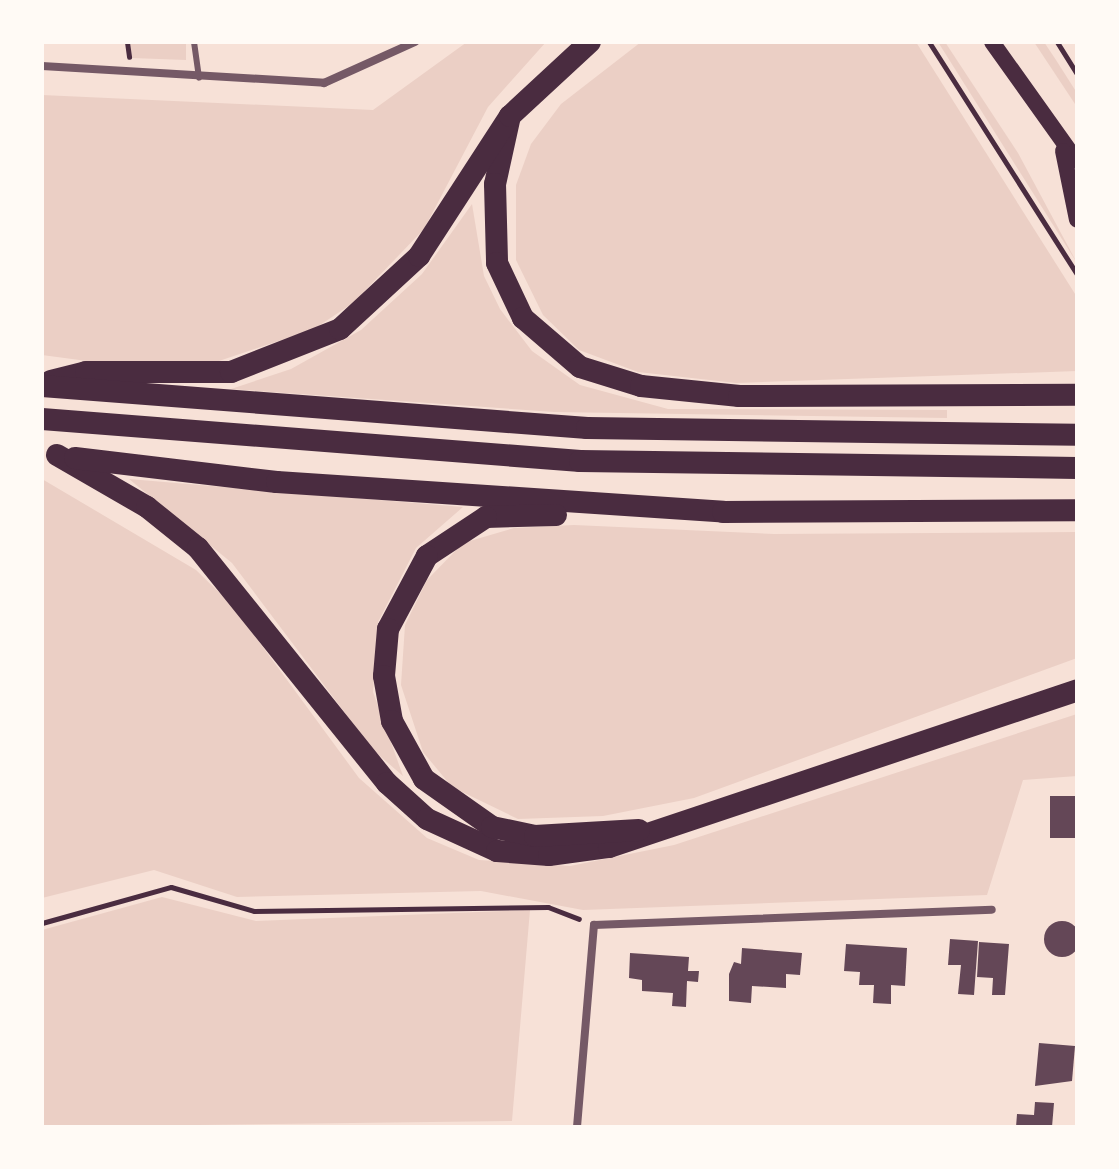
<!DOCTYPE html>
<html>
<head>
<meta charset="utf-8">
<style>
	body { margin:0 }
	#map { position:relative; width:1119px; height:1169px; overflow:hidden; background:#f7e1d7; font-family:"Fira Sans",sans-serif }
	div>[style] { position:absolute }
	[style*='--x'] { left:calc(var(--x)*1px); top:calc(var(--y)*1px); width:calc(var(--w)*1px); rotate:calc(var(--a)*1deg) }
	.green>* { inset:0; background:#ebcfc5 }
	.building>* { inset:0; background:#644757 }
	.round { border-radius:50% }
	.path>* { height:5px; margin:-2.5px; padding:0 2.5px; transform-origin:2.5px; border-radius:2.5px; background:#4a2c40 }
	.service>* { height:6px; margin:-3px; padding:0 3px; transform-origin:3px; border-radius:3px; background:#755966 }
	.minor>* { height:8px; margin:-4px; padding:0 4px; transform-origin:4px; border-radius:4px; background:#755966 }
	.secondary>* { height:16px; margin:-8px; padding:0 8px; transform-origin:8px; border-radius:8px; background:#4a2c40 }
	.trunk>* { height:22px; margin:-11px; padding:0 11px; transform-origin:11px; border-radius:11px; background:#4a2c40 }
	span { translate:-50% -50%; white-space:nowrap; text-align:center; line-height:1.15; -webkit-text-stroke:8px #fffaf5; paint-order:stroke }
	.frame { position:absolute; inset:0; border:44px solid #fffaf5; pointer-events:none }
</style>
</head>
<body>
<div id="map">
	<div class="green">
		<i style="clip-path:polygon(130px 42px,186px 42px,186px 60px,132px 58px)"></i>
		<i style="clip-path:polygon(467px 42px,546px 42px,488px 107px,424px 229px,353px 303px,314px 329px,216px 362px,102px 363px,42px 355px,42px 95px,373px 110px)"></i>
		<i style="clip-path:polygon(641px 42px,916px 42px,1077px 297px,1077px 371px,736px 383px,638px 372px,579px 350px,543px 315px,516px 260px,516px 185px,531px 144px,561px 104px)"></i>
		<i style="clip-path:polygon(938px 42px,945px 42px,1018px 153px,1077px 263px)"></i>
		<i style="clip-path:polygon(1034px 42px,1044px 42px,1056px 60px,1077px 93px,1077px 107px)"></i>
		<i style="clip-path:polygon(472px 204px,484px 276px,500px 309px,532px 351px,580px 385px,668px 409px,947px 410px,947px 418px,554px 412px,231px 389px,291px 369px,361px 330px,422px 274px)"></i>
		<i style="clip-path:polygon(42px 479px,196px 570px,232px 605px,359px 778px,427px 838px,479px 860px,570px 866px,674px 845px,1077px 714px,1077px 776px,1023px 780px,987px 895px,583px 910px,481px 891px,237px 897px,154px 870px,42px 898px)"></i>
		<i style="clip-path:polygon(129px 479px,463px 507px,416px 548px,378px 622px,373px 692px,403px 776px,373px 750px,232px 563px)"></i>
		<i style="clip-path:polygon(574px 525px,774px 534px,1077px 532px,1077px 658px,694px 798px,603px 816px,518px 819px,452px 787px,423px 752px,401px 685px,405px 625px,427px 580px,463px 543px,514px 528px)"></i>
		<i style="clip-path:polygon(162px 897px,256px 921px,530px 910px,512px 1121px,42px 1127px,42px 930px)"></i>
	</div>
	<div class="building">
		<i style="clip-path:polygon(1050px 796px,1077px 796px,1075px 838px,1050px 838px)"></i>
		<i class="round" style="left:1044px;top:921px;width:36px;height:36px"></i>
		<i style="clip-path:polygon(950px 939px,978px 941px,974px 995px,958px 994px,961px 965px,948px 965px)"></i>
		<i style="clip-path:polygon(979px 942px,1009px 944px,1005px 995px,992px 995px,993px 978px,977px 977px)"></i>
		<i style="clip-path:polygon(846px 944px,907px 948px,905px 986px,891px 985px,891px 1004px,873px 1003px,874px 985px,859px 985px,860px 972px,844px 971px)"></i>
		<i style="clip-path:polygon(742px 948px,802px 953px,800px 975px,786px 974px,786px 988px,752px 986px,751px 1003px,729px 1001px,729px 974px,734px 962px,741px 964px)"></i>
		<i style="clip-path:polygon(630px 953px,689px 957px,688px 971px,699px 971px,698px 982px,687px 981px,686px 1007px,672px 1006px,673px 993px,642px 991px,642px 980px,629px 978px)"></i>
		<i style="clip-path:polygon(1039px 1043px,1075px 1046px,1072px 1081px,1035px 1086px)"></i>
		<i style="clip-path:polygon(1035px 1102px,1054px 1103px,1052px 1127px,1016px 1127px,1017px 1114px,1034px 1115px)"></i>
	</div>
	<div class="path">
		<i style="--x:127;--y:42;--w:15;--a:82"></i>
		<i style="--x:929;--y:42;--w:275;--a:57.5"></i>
		<i style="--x:1057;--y:42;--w:38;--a:58"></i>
		<i style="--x:42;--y:923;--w:134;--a:-15.6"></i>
		<i style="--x:171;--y:887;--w:86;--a:16.1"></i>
		<i style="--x:254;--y:911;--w:294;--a:-0.8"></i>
		<i style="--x:548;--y:907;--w:33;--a:21"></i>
	</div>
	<div class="service">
		<i style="--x:194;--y:42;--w:36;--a:82"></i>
	</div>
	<div class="minor">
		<i style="--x:42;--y:66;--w:283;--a:3.4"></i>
		<i style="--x:324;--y:83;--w:100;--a:-24.3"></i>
		<i style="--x:577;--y:1127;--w:203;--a:-85.2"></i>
		<i style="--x:594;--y:925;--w:398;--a:-2.2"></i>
	</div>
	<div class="secondary">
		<i style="--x:992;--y:42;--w:146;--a:54.5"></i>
		<i style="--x:1063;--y:151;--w:70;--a:78.5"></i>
	</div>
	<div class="trunk">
		<i style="--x:510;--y:116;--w:70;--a:102.4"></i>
		<i style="--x:495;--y:184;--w:79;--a:88.5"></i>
		<i style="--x:497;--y:263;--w:61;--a:64.7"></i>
		<i style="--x:523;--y:318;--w:75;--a:40.7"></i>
		<i style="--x:580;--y:367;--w:64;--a:17.3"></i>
		<i style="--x:641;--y:386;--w:99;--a:5.8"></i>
		<i style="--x:739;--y:396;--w:338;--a:-0.2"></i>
		<i style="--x:51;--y:381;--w:36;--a:-14"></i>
		<i style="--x:86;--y:372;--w:145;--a:0"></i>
		<i style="--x:231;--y:372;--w:117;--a:-21.5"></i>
		<i style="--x:340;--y:329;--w:108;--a:-42.7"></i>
		<i style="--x:419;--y:256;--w:167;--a:-57"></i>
		<i style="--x:510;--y:116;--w:109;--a:-42.8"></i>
		<i style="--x:42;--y:386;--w:547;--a:4.41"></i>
		<i style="--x:587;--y:428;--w:490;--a:0.8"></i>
		<i style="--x:42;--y:419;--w:540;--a:4.46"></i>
		<i style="--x:580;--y:461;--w:497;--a:0.8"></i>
		<i style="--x:57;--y:455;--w:104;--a:30"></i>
		<i style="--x:147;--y:507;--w:65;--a:38.8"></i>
		<i style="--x:198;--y:548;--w:302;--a:51.2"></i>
		<i style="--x:387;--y:783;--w:54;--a:42"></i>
		<i style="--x:427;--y:819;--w:77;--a:24.6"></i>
		<i style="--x:497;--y:851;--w:52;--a:4.4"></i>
		<i style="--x:549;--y:855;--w:61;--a:-7.6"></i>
		<i style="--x:609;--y:847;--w:494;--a:-18.5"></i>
		<i style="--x:75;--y:458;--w:203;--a:6.8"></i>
		<i style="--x:277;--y:482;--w:447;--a:3.8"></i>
		<i style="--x:723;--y:512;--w:354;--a:-0.3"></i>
		<i style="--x:556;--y:515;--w:70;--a:178.4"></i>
		<i style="--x:486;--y:517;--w:71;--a:146.5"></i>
		<i style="--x:427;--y:556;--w:83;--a:118.1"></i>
		<i style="--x:388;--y:629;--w:47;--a:94.9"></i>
		<i style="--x:384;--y:676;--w:46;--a:79.9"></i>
		<i style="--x:392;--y:721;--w:66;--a:61.1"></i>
		<i style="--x:424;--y:779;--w:83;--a:35.2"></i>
		<i style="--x:492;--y:827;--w:44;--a:11.8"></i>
		<i style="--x:535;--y:836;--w:104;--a:-3.3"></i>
	</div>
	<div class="frame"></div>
</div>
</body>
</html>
